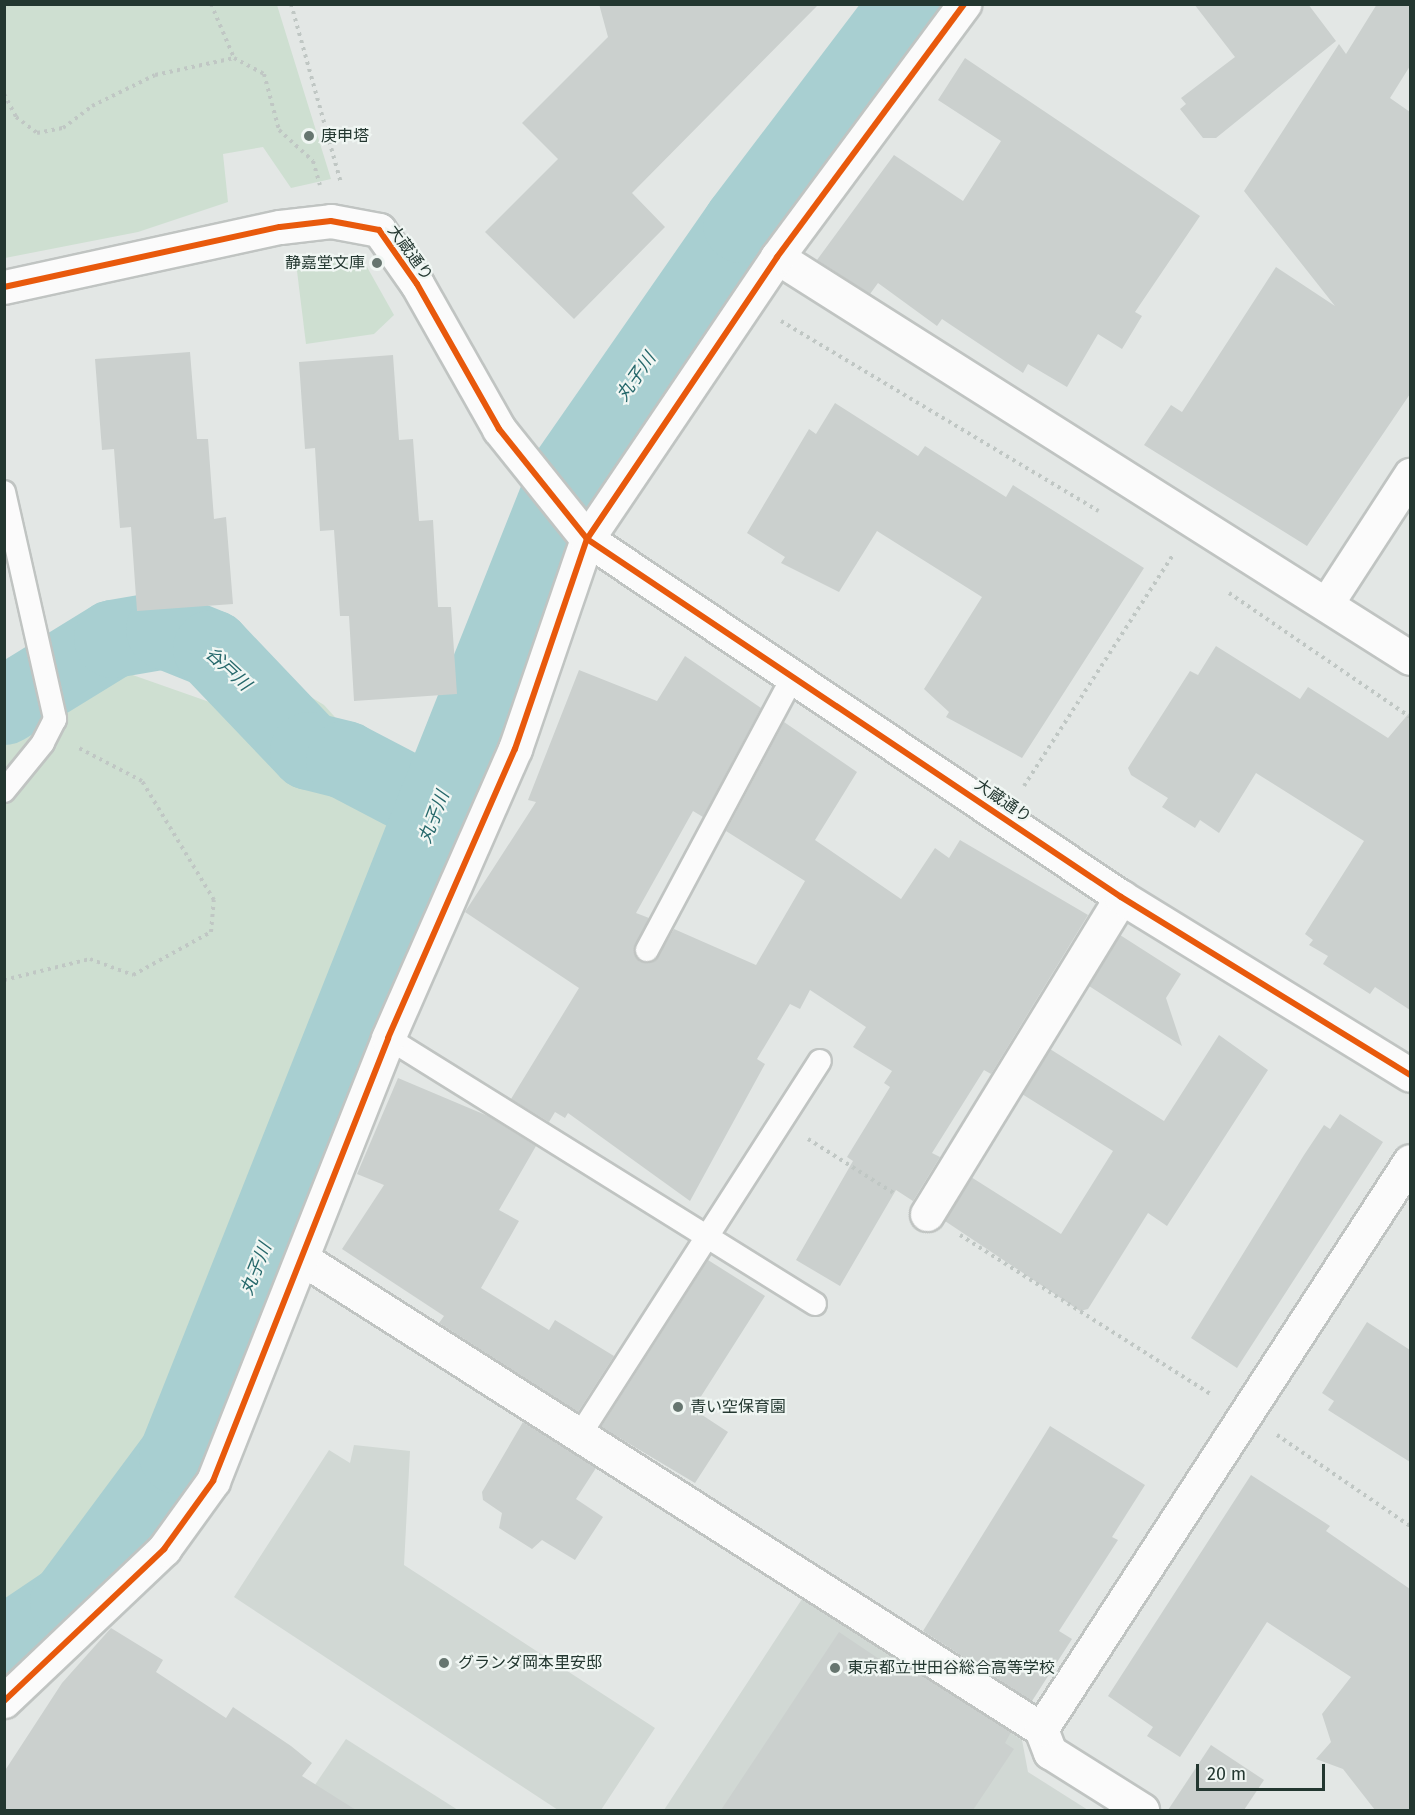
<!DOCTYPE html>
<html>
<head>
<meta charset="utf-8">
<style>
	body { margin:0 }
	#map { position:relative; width:1415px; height:1815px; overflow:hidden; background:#e3e7e5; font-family:"Fira Sans","Noto Sans JP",sans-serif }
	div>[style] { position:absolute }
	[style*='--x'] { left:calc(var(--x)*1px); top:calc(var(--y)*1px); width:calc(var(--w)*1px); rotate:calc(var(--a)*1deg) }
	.built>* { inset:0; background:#d1d8d4 }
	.green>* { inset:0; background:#cedfd1 }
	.river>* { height:78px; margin:-39px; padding:0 39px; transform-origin:39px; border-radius:39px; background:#a8cfd1 }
	.building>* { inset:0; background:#cbd0ce }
	.path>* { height:4px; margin-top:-2px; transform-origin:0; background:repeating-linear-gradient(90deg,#c0c7c4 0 3px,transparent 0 7.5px) }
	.roads { filter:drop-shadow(2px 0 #c0c4c2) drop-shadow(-2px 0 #c0c4c2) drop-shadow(0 2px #c0c4c2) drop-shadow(0 -2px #c0c4c2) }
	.lane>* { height:22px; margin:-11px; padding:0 11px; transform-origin:11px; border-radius:11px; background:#fbfbfb }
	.street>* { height:33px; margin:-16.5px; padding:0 16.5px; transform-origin:16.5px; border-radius:16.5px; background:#fbfbfb }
	.secondary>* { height:33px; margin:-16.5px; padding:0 16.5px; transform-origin:16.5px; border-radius:16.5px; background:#fbfbfb }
	.cycleway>* { height:6px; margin:-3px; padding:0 3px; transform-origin:3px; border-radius:3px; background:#e8590c }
	.dots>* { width:16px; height:16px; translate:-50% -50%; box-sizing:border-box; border:3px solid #f0f6f3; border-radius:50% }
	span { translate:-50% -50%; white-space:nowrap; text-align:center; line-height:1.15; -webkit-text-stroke:4.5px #f0f6f3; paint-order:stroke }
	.poi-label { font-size:16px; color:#233730 }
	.left { translate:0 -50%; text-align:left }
	.right { translate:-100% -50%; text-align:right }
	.street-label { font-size:16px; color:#233730 }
	.water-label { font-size:18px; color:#26686b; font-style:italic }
	.frame { position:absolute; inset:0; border:6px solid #233730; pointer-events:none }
	.scale { position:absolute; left:1196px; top:1764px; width:129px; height:27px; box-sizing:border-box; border:3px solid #233730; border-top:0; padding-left:8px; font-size:18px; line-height:21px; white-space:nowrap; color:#233730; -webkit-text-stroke:4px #f0f6f3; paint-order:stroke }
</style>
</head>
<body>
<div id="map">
	<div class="built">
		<i style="clip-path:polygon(354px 1445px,410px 1451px,404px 1565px,655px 1728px,601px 1810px,558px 1810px,234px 1597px,329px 1450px,350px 1463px)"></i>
		<i style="clip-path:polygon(804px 1596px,1022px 1740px,1028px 1772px,1088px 1810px,664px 1810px)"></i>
		<i style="clip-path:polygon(346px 1739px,458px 1810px,298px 1810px)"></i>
	</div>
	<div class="green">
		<i style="clip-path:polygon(5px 4px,277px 5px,331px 179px,291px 188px,263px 147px,223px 154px,228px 202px,138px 232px,5px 258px)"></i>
		<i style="clip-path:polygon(335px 261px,367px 267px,394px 315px,374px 334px,306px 344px,296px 263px)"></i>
		<i style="clip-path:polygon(88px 672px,127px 673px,218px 705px,279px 689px,303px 692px,324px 705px,353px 737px,416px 776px,437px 822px,404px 910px,299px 1129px,183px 1423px,129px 1506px,80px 1564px,5px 1628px,4px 743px,76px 701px)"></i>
	</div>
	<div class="river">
		<i style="--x:4;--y:706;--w:128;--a:-31.6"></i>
		<i style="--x:113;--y:639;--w:53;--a:-9.8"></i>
		<i style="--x:165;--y:630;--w:51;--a:22"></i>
		<i style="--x:212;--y:649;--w:141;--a:46.4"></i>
		<i style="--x:309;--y:751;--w:37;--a:14"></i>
		<i style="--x:345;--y:760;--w:104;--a:27.6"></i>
		<i style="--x:4;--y:1646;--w:78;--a:-34.1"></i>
		<i style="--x:69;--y:1602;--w:183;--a:-53.4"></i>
		<i style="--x:178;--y:1455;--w:1053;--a:-68.33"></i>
		<i style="--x:567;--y:476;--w:307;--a:-55.2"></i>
		<i style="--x:742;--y:224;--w:276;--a:-52.8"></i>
	</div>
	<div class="building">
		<i style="clip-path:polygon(599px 4px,819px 4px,632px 193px,665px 227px,574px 319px,485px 232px,558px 159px,522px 123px,608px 37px)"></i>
		<i style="clip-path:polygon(1194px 4px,1308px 4px,1336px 41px,1216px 138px,1203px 138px,1180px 109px,1186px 104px,1181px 98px,1235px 57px)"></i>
		<i style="clip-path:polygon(1377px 4px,1410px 4px,1410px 66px,1390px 98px,1410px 112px,1410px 394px,1307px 546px,1144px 445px,1171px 405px,1182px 412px,1276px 267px,1335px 306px,1244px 191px,1339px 44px,1346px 54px)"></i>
		<i style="clip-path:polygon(965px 58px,1200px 216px,1135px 312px,1142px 316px,1122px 349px,1098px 334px,1067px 387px,1028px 364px,1023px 373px,942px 319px,937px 326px,878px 283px,870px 294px,817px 260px,894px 155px,963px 201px,1001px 141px,938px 100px)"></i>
		<i style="clip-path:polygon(190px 352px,197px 439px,208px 439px,214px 519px,226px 517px,233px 604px,137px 611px,131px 527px,120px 528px,114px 449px,102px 450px,95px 359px)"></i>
		<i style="clip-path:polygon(393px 355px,399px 440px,413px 439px,419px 521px,433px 520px,438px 607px,451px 607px,457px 694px,354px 701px,349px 616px,340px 616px,334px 530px,320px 531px,315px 448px,305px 449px,299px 362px)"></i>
		<i style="clip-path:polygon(835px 403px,918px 456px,925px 446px,1006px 497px,1013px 485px,1144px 568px,1022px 758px,946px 717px,949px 712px,924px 689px,982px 597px,877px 531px,839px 592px,781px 563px,785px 557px,747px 533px,809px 429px,816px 434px)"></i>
		<i style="clip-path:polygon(1216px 646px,1300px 699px,1308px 687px,1388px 738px,1410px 712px,1410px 1010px,1375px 987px,1370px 994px,1323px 964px,1328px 956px,1309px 945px,1313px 940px,1305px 934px,1364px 841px,1256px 773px,1219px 833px,1200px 820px,1195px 828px,1162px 807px,1168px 798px,1131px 775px,1128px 768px,1190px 671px,1198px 675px)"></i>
		<i style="clip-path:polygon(685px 656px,761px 708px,703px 817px,693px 811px,636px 913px,649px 918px,634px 950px,640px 962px,655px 961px,674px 929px,756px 965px,805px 881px,726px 831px,784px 722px,857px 772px,815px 840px,901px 899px,935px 848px,949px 858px,960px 840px,1088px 915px,991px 1074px,984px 1070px,932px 1153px,940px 1157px,913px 1201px,896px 1190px,840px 1286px,796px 1260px,853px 1161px,847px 1157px,890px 1087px,884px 1083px,892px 1071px,853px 1047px,866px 1027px,810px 990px,800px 1009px,790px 1004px,757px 1059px,765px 1064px,690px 1201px,568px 1113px,565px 1118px,555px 1112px,549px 1122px,511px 1099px,579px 988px,465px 912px,536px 802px,528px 800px,579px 670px,657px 701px)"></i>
		<i style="clip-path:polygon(1120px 935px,1181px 974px,1166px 998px,1182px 1046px,1089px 986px)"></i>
		<i style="clip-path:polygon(1219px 1035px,1268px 1070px,1167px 1226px,1148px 1213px,1088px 1309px,1080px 1311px,945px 1221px,971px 1177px,1061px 1234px,1113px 1151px,1022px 1094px,1050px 1049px,1164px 1121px)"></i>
		<i style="clip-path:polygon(398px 1078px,488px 1116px,536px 1146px,499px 1210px,519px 1221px,481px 1288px,549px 1330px,555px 1320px,614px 1356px,578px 1412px,439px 1323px,444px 1316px,342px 1249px,384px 1185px,357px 1174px)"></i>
		<i style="clip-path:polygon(1340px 1114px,1383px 1142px,1237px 1368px,1191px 1338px,1304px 1155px,1324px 1125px,1330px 1129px)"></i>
		<i style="clip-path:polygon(708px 1260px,765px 1296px,693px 1409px,728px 1432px,695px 1483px,601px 1427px)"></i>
		<i style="clip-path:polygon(1367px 1322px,1410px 1350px,1410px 1462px,1328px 1410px,1334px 1401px,1322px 1393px)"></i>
		<i style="clip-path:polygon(523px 1422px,596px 1468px,576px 1499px,603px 1517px,575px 1560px,542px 1540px,532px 1549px,499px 1528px,502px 1513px,483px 1500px,482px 1492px)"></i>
		<i style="clip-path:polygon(1050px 1426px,1145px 1485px,1112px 1537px,1118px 1540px,1059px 1631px,1072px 1639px,1032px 1701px,923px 1631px)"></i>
		<i style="clip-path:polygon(1251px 1475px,1330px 1526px,1326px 1531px,1410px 1589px,1410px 1810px,1375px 1810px,1343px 1769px,1316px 1759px,1331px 1742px,1322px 1714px,1351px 1677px,1267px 1622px,1180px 1757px,1147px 1736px,1153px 1727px,1108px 1696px)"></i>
		<i style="clip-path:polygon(111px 1628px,163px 1660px,156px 1672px,226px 1718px,233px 1707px,291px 1746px,312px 1763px,302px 1776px,356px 1810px,4px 1810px,4px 1772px,62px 1683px)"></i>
		<i style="clip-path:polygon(839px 1632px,897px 1671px,902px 1663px,1011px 1732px,1005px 1743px,1014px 1749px,973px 1810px,721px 1810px)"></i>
		<i style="clip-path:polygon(1211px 1745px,1264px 1780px,1244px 1810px,1168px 1810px)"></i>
	</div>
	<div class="path">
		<i style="--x:211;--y:4;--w:59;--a:66.9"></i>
		<i style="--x:291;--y:4;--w:186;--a:74.4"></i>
		<i style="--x:4;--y:94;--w:26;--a:62"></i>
		<i style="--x:16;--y:117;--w:26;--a:37"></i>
		<i style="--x:37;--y:133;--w:26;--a:-11"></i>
		<i style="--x:63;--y:128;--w:36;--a:-37"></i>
		<i style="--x:92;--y:106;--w:70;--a:-26.2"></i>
		<i style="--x:155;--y:75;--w:81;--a:-12.1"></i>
		<i style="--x:234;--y:58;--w:34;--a:28"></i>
		<i style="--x:264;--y:74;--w:58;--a:75"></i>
		<i style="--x:279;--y:130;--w:46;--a:42.4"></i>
		<i style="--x:313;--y:161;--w:25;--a:74"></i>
		<i style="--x:781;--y:321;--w:370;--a:30.9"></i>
		<i style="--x:1229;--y:593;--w:219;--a:34.4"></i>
		<i style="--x:1024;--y:786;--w:275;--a:-57.2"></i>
		<i style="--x:4;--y:980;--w:89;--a:-13.7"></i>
		<i style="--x:90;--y:959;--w:46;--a:20.4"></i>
		<i style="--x:133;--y:975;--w:89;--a:-28.9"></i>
		<i style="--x:211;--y:932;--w:32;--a:-85"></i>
		<i style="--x:214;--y:900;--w:139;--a:-121.2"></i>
		<i style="--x:142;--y:781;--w:73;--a:-152.4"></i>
		<i style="--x:808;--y:1139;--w:103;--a:32.3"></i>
		<i style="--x:960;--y:1235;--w:299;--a:32.4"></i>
		<i style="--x:1277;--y:1435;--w:161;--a:34.4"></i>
	</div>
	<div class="roads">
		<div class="lane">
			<i style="--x:4;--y:492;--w:233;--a:77.3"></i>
			<i style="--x:55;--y:719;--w:27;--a:117"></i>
			<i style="--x:43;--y:743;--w:62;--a:129.1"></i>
			<i style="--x:647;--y:950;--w:310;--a:-61.9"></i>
			<i style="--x:388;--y:1038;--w:503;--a:31.92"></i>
			<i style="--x:581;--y:1433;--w:442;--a:-57.3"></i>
		</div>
		<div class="street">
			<i style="--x:777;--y:257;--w:749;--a:32.35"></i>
			<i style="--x:1327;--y:603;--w:153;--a:-57"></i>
			<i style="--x:927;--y:1214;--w:372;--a:-58.5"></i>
			<i style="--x:303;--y:1259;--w:875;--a:32.49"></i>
			<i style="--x:1041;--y:1729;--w:25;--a:69"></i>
			<i style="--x:1050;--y:1752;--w:109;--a:32.2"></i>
			<i style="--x:4;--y:1701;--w:221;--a:-43.5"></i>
			<i style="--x:164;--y:1549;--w:84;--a:-54.2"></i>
			<i style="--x:213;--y:1481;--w:476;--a:-68.4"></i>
			<i style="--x:388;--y:1038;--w:316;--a:-66.3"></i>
			<i style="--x:515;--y:749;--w:222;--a:-71.1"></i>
			<i style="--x:587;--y:539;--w:340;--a:-56"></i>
			<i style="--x:777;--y:257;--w:315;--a:-53.5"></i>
			<i style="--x:1041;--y:1729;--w:677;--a:-56.99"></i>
		</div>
		<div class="secondary">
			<i style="--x:4;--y:287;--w:282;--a:-12.3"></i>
			<i style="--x:280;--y:227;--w:51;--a:-6.7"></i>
			<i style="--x:331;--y:221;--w:49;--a:10.6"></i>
			<i style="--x:379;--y:230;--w:66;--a:54.9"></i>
			<i style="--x:417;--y:284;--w:167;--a:60.5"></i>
			<i style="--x:499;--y:429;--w:141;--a:51.3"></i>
			<i style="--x:587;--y:539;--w:643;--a:33.84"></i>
			<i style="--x:1121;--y:897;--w:339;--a:31.6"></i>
		</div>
	</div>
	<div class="cycleway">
		<i style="--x:4;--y:287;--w:282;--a:-12.3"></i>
		<i style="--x:280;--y:227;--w:51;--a:-6.7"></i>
		<i style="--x:331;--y:221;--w:49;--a:10.6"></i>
		<i style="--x:379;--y:230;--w:66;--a:54.9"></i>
		<i style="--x:417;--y:284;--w:167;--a:60.5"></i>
		<i style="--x:499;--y:429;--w:141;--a:51.3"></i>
		<i style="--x:587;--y:539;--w:643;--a:33.84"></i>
		<i style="--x:1121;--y:897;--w:339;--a:31.6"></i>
		<i style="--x:4;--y:1701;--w:221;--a:-43.5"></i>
		<i style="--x:164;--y:1549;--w:84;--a:-54.2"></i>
		<i style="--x:213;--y:1481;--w:476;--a:-68.4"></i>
		<i style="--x:388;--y:1038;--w:316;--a:-66.3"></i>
		<i style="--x:515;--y:749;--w:222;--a:-71.1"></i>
		<i style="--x:587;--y:539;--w:340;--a:-56"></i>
		<i style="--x:777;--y:257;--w:315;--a:-53.5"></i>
	</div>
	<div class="dots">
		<i style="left:309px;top:136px;background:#66756f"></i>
		<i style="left:377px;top:263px;background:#66756f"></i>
		<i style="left:678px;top:1407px;background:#66756f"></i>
		<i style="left:444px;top:1663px;background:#66756f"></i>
		<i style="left:835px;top:1668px;background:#66756f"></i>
	</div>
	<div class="poi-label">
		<span class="left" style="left:321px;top:136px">庚申塔</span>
		<span class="right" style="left:365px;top:263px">静嘉堂文庫</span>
		<span class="left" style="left:690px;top:1407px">青い空保育園</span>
		<span class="left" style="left:458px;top:1663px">グランダ岡本里安邸</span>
		<span class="left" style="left:847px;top:1668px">東京都立世田谷総合高等学校</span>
	</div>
	<div class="street-label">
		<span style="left:410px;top:253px;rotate:54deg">大蔵通り</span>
		<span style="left:1003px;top:801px;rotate:34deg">大蔵通り</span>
	</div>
	<div class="water-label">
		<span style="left:636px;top:377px;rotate:-55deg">丸子川</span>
		<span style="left:228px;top:669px;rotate:43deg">谷戸川</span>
		<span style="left:434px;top:817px;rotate:-69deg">丸子川</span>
		<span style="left:256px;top:1269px;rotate:-68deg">丸子川</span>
	</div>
	<div class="frame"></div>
	<div class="scale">20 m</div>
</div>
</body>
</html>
